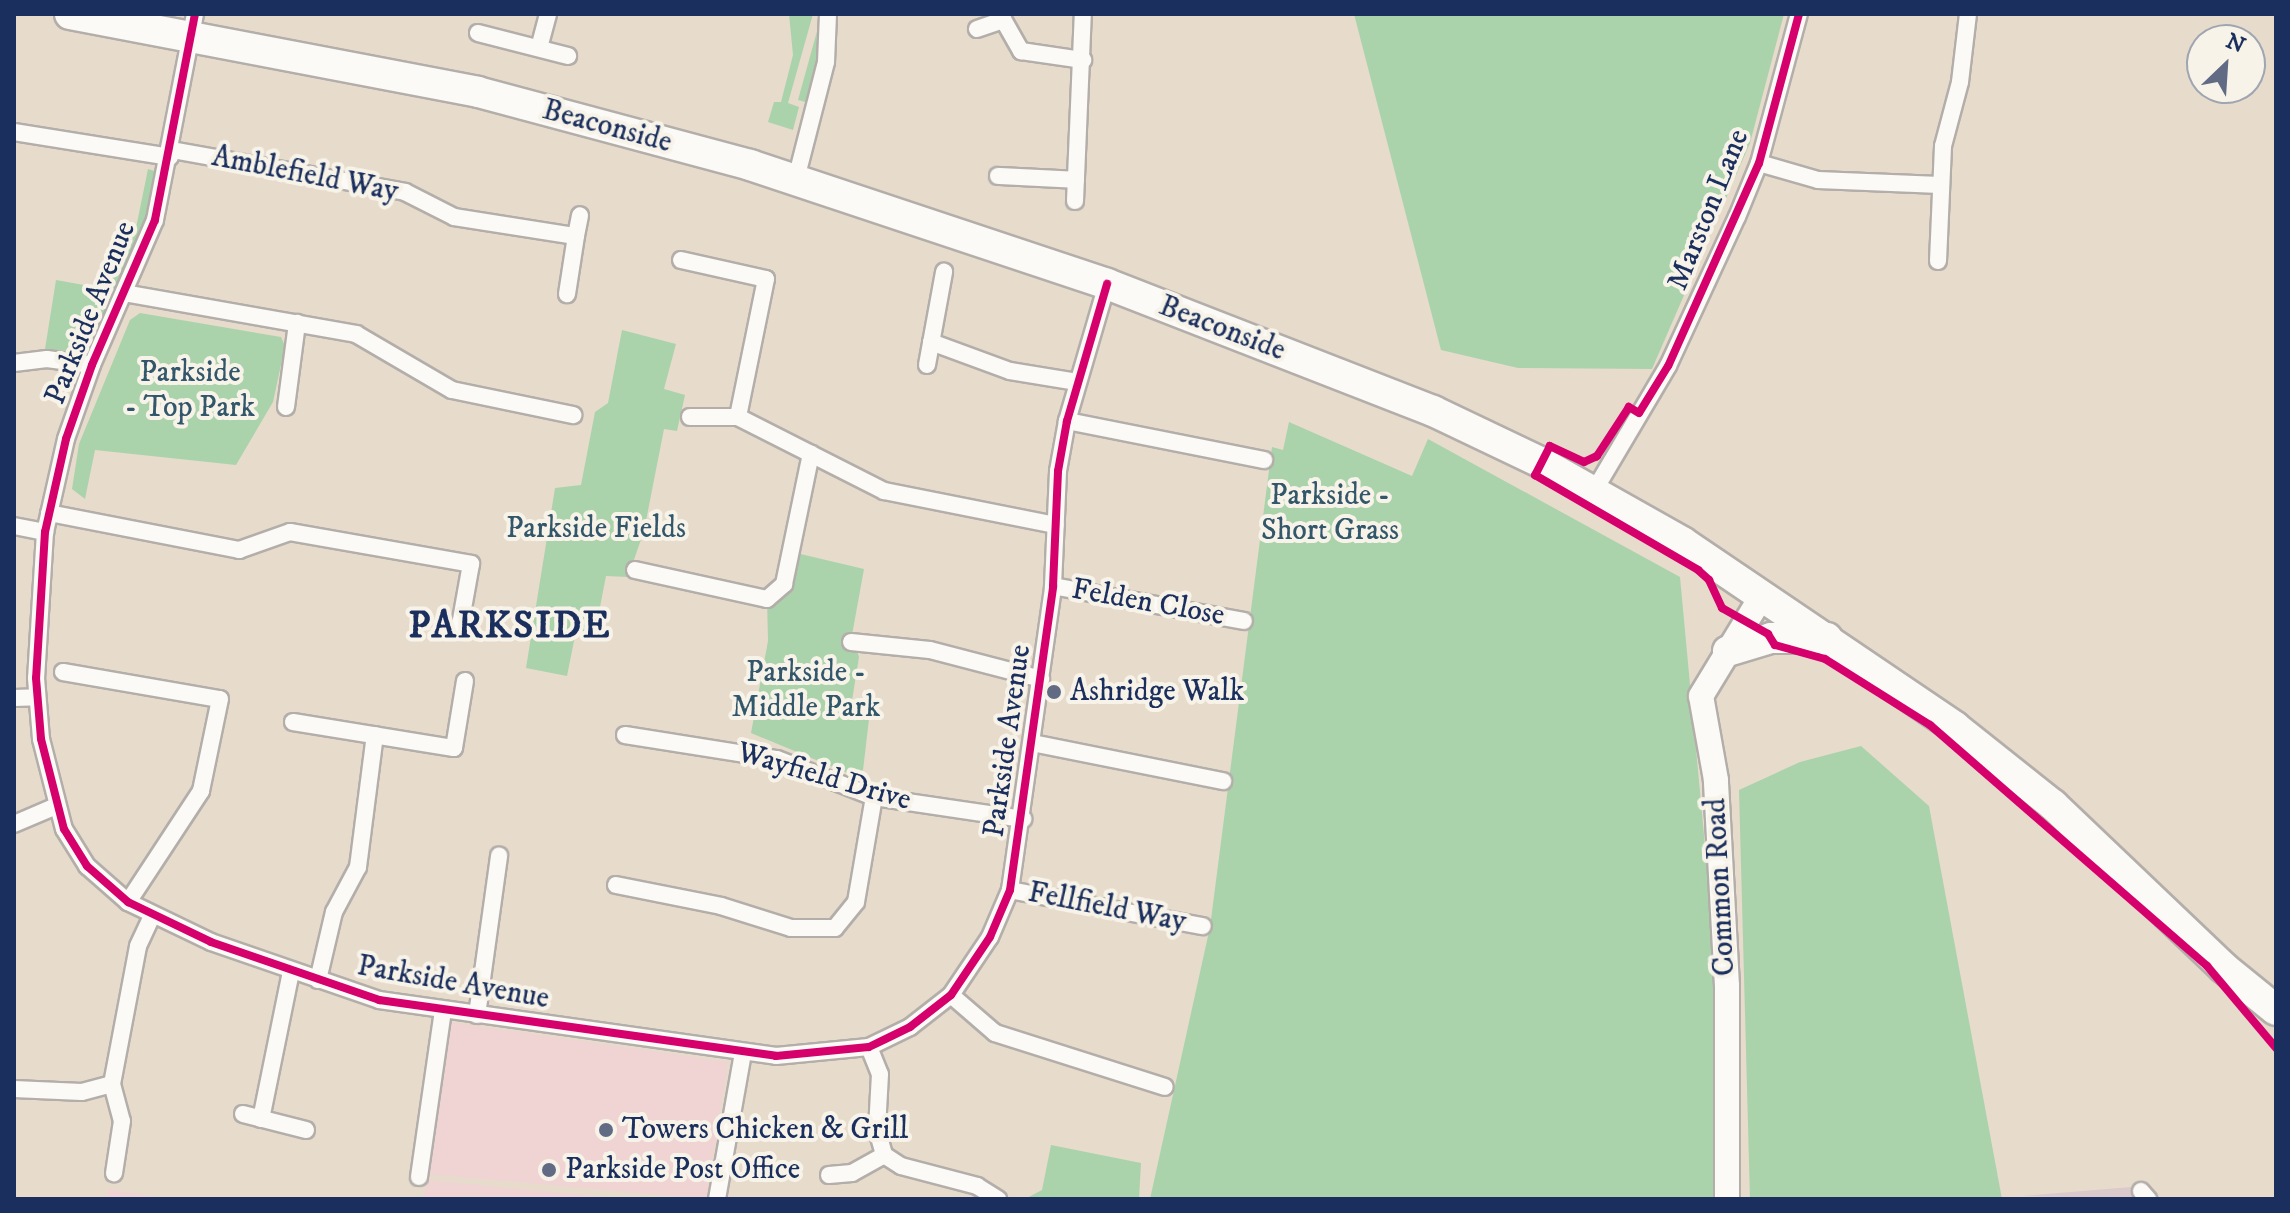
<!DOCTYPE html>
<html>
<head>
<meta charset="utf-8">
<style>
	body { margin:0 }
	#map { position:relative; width:2290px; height:1213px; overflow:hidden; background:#e7dbcc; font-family:"IM FELL DW Pica",serif }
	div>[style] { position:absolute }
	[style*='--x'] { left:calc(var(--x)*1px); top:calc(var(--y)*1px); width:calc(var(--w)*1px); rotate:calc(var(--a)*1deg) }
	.built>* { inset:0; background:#efd4d3 }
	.industrial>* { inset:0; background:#dbcacb }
	.green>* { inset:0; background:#aad3ab }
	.roads { filter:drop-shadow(2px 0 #b3aea9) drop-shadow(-2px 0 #b3aea9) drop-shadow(0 2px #b3aea9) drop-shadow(0 -2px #b3aea9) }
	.street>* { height:16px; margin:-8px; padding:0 8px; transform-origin:8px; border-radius:8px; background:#fbfaf7 }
	.secondary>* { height:24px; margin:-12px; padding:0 12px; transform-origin:12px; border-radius:12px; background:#fbfaf7 }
	.highway>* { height:30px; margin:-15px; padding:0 15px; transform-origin:15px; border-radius:15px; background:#fbfaf7 }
	.cycleway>* { height:8px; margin:-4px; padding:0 4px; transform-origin:4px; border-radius:4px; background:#d6006c }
	.dots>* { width:22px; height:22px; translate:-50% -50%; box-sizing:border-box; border:4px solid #f7f3e8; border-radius:50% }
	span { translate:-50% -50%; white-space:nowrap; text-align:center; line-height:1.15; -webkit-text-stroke:8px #f7f3e8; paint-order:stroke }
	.street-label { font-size:30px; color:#1b2f5e }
	.park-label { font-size:30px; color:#32566a }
	.poi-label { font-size:30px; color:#1b2f5e }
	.left { translate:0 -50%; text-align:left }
	.district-label { font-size:38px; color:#1b2f5e; font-weight:700; letter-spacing:2px }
	.frame { position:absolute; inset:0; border:16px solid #1b2f5e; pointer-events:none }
	.north { position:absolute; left:2186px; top:24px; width:80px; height:80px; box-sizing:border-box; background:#f7f3e8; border:2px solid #9fa5b1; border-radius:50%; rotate:25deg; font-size:22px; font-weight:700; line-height:32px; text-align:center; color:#1b2f5e }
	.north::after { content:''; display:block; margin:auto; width:28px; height:36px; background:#626b84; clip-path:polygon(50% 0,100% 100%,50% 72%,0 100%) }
</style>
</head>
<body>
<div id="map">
	<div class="built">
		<i style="clip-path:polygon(450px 1022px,728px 1062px,706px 1199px,426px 1174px)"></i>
		<i style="clip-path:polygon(427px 1180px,625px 1199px,423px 1199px)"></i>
		<i style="clip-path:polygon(109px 1189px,171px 1199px,107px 1199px)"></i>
	</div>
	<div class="industrial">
		<i style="clip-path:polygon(2131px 1187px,2140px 1199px,2023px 1196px)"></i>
	</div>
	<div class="green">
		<i style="clip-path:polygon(789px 14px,813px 14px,788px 103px,799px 107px,793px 130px,768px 122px,774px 102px,781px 102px,793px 55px)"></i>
		<i style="clip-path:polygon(1354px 14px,1784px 14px,1750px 143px,1652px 369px,1518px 368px,1441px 350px)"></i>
		<i style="clip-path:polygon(819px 24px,817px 59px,809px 103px,798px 100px)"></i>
		<i style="clip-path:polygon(148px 169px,161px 173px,155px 208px,88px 353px,45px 349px,56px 280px,106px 289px,118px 226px,136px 228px)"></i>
		<i style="clip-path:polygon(140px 313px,281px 337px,285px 346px,273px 402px,236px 465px,95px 450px,85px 499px,72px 489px,79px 444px,130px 320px)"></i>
		<i style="clip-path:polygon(622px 330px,676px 344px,664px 389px,685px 395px,677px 431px,664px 429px,644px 531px,628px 577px,606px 576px,594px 638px,575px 636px,567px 676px,526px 668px,555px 488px,581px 485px,595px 412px,608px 403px)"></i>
		<i style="clip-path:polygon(1289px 422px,1412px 476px,1428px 439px,1680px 577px,1718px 985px,1719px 1199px,1150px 1199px,1210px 927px,1272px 447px,1283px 450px)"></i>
		<i style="clip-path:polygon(792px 552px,864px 569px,852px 635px,859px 657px,850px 713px,869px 719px,862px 779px,751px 733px,768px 641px,767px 599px)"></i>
		<i style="clip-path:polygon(1861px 746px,1929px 806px,2002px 1199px,1750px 1199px,1739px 790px,1800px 762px)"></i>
		<i style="clip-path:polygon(1051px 1145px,1141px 1163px,1139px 1199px,1025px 1199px,1042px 1190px)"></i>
	</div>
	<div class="roads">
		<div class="street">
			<i style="--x:195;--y:14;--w:210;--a:101"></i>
			<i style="--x:155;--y:220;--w:158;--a:113.5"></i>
			<i style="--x:92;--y:365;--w:78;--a:109.4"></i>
			<i style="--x:66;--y:439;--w:95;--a:102.7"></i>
			<i style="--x:45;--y:532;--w:146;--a:93.5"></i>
			<i style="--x:36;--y:678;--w:61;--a:85.3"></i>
			<i style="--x:41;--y:739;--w:93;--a:75.7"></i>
			<i style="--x:64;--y:829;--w:44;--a:58.1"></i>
			<i style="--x:87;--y:866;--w:55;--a:41.3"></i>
			<i style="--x:128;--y:902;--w:92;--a:25.7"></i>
			<i style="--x:211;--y:942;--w:178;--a:19"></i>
			<i style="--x:379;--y:1000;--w:401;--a:8"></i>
			<i style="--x:776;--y:1056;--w:93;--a:-5.5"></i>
			<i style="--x:869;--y:1047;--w:46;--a:-26"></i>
			<i style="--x:910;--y:1027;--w:52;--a:-38"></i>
			<i style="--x:951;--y:995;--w:70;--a:-56.1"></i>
			<i style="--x:990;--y:937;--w:51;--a:-66.9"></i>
			<i style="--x:1010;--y:890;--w:307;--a:-81.9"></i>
			<i style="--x:1053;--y:586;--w:115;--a:-87.5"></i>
			<i style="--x:1058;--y:471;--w:51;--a:-79.8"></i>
			<i style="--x:1067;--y:421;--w:143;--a:-73.7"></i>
			<i style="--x:1000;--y:14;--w:43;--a:60.4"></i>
			<i style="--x:1021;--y:51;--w:63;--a:8.3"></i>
			<i style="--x:977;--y:29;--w:28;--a:-19"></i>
			<i style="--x:478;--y:33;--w:93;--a:14.3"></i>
			<i style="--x:539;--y:48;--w:35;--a:-75"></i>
			<i style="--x:14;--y:132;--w:158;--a:9.1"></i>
			<i style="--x:172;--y:150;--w:237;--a:10.2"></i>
			<i style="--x:405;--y:192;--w:55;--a:27"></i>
			<i style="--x:454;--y:217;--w:123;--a:8.9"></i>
			<i style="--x:576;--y:236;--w:59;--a:98.8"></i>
			<i style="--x:1759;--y:163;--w:61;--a:16.1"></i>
			<i style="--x:1818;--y:180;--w:122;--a:2.3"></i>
			<i style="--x:998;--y:176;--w:78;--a:2.9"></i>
			<i style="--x:796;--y:179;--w:121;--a:-75.6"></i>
			<i style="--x:826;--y:62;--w:48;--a:-87.6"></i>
			<i style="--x:1075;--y:201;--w:187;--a:-87.6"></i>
			<i style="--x:576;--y:236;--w:21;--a:-79"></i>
			<i style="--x:681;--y:260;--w:87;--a:12.6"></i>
			<i style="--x:766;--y:279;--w:141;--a:101.5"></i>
			<i style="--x:738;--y:417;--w:164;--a:26.9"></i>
			<i style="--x:884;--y:491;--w:175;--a:11.2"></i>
			<i style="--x:1938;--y:261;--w:115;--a:-87.5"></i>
			<i style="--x:1943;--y:146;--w:66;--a:-75.1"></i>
			<i style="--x:1960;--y:82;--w:68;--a:-83.3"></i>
			<i style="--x:124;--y:293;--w:236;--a:10"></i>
			<i style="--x:356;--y:334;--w:111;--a:30.3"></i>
			<i style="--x:452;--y:390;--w:124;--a:11.7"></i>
			<i style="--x:931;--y:342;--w:84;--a:20.2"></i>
			<i style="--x:1010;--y:371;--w:68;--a:9.3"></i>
			<i style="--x:14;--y:363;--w:33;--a:-7"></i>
			<i style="--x:47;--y:359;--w:45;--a:7.6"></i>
			<i style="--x:927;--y:365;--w:95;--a:-79.6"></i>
			<i style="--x:286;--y:407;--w:85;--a:-82.5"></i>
			<i style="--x:690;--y:417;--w:48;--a:0"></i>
			<i style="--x:1067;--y:421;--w:201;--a:11.2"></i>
			<i style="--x:1594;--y:491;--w:145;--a:-59.4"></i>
			<i style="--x:1668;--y:366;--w:164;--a:-65.2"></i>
			<i style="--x:1737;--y:217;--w:58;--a:-67.8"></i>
			<i style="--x:1759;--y:163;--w:154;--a:-75"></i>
			<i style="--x:49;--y:513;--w:194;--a:11"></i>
			<i style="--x:239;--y:550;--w:54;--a:-19.4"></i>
			<i style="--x:290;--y:532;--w:184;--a:10"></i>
			<i style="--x:471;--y:564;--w:68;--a:100.2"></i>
			<i style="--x:14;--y:526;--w:32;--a:11"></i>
			<i style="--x:635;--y:570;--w:135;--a:12.4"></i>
			<i style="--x:767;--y:599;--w:23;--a:-41"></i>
			<i style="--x:784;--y:584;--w:133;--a:-78.3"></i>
			<i style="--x:1053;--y:586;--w:194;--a:10.4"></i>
			<i style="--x:851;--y:642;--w:79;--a:5.8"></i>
			<i style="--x:930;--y:650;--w:115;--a:14.6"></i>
			<i style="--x:63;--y:672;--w:159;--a:9.8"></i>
			<i style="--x:220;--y:699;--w:94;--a:101.7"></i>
			<i style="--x:201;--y:791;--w:133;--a:123.3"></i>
			<i style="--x:14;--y:698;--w:23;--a:-2"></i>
			<i style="--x:293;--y:722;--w:163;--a:9.2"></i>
			<i style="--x:454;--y:748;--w:68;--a:-80.7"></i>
			<i style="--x:625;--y:735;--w:154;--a:9"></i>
			<i style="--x:777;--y:759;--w:104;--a:21.4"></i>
			<i style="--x:874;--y:797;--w:151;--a:8.4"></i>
			<i style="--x:1032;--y:743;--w:195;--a:11.3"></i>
			<i style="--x:14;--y:824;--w:43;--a:-23"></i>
			<i style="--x:616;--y:885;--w:107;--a:11.3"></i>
			<i style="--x:721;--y:906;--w:73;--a:17.4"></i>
			<i style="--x:791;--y:928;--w:44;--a:0"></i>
			<i style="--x:835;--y:928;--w:33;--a:-51"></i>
			<i style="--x:856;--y:902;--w:107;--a:-80.3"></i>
			<i style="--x:1010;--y:890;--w:196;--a:10.6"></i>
			<i style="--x:318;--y:980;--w:70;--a:-76.8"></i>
			<i style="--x:334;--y:912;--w:51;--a:-61.9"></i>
			<i style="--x:358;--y:867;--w:133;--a:-82.7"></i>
			<i style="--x:951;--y:995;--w:58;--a:40.8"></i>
			<i style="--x:995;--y:1033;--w:178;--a:17.6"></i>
			<i style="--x:477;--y:1015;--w:161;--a:-82.1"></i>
			<i style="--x:869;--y:1047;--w:29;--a:68"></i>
			<i style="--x:880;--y:1074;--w:56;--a:93.1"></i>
			<i style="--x:877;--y:1130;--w:26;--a:74"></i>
			<i style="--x:884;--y:1155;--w:20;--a:33"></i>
			<i style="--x:901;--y:1166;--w:79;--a:14.7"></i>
			<i style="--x:977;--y:1186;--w:25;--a:32"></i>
			<i style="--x:112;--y:1084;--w:38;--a:75"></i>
			<i style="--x:122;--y:1121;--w:53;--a:98.7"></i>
			<i style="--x:14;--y:1089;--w:68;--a:2.5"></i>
			<i style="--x:82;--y:1092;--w:31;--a:-15"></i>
			<i style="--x:112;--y:1084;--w:140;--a:-79.3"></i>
			<i style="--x:138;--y:946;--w:33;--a:-65"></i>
			<i style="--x:243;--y:1114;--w:65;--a:14.3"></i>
			<i style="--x:261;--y:1119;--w:151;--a:-78.5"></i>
			<i style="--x:829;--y:1175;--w:23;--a:-5"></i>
			<i style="--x:852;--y:1173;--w:37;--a:-29"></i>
			<i style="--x:419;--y:1177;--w:169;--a:-81.8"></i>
			<i style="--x:2141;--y:1191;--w:11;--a:49"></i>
			<i style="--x:717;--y:1199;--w:148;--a:-79.9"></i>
		</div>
		<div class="secondary">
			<i style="--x:1727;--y:1199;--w:213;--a:-90"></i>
			<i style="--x:1727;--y:986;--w:206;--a:-93.1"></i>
			<i style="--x:1716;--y:780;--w:85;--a:-100.1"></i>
			<i style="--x:1701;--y:696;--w:119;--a:-58.7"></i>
		</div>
		<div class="highway">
			<i style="--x:70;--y:14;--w:415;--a:10.8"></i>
			<i style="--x:478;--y:92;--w:282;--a:15"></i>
			<i style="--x:750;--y:165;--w:376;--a:18.4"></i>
			<i style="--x:1107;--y:284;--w:350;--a:21.3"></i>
			<i style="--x:1433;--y:411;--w:121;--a:25.5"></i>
			<i style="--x:1542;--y:463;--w:161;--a:29.4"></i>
			<i style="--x:1682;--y:542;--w:330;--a:34.1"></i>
			<i style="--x:1955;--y:727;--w:125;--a:38.5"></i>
			<i style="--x:2053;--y:805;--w:235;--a:43.6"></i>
			<i style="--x:2223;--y:967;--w:68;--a:39.1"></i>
			<i style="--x:1728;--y:651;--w:45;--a:-16.8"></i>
			<i style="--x:1771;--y:638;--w:56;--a:0"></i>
		</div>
	</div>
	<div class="cycleway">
		<i style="--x:195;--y:14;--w:210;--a:101"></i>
		<i style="--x:155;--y:220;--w:158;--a:113.5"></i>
		<i style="--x:92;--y:365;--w:78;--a:109.4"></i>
		<i style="--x:66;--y:439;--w:95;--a:102.7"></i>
		<i style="--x:45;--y:532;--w:146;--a:93.5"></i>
		<i style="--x:36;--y:678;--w:61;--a:85.3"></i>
		<i style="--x:41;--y:739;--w:93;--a:75.7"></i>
		<i style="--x:64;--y:829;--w:44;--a:58.1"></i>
		<i style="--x:87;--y:866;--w:55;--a:41.3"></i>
		<i style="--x:128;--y:902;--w:92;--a:25.7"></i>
		<i style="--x:211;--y:942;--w:178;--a:19"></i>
		<i style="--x:379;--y:1000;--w:401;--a:8"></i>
		<i style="--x:776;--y:1056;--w:93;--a:-5.5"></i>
		<i style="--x:869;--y:1047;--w:46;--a:-26"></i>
		<i style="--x:910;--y:1027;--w:52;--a:-38"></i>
		<i style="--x:951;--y:995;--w:70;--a:-56.1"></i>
		<i style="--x:990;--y:937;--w:51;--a:-66.9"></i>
		<i style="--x:1010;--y:890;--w:307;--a:-81.9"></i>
		<i style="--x:1053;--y:586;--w:115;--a:-87.5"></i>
		<i style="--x:1058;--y:471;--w:51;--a:-79.8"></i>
		<i style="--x:1067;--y:421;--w:143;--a:-73.7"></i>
		<i style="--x:1799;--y:14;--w:154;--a:105"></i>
		<i style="--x:1759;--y:163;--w:222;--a:114.1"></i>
		<i style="--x:1668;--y:366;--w:55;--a:121.7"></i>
		<i style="--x:1639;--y:413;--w:12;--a:-149"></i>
		<i style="--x:1629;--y:407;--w:59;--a:123.1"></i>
		<i style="--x:1597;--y:456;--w:14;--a:155"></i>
		<i style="--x:1584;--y:462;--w:38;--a:-155"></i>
		<i style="--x:1550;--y:446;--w:33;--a:117"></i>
		<i style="--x:1535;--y:475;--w:189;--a:30.2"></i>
		<i style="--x:1698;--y:570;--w:15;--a:42"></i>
		<i style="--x:1709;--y:580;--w:31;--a:65"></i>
		<i style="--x:1722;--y:608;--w:53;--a:29.5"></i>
		<i style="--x:1768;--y:634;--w:13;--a:58"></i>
		<i style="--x:1775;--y:645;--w:52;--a:15.6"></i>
		<i style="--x:1825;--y:659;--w:124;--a:32.2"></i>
		<i style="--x:1930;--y:725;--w:367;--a:41"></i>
		<i style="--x:2207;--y:966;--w:107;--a:49.9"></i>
	</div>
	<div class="dots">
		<i style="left:1054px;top:692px;background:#626b84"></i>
		<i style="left:606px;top:1130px;background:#626b84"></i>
		<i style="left:549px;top:1170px;background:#626b84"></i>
	</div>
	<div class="street-label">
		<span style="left:607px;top:127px;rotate:15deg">Beaconside</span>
		<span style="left:305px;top:175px;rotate:11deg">Amblefield Way</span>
		<span style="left:1709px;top:210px;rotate:-68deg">Marston Lane</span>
		<span style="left:91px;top:313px;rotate:-68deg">Parkside Avenue</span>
		<span style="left:1222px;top:329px;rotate:21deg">Beaconside</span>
		<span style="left:1148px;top:603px;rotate:10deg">Felden Close</span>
		<span style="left:1008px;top:741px;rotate:-82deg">Parkside Avenue</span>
		<span style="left:824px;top:777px;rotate:16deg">Wayfield Drive</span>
		<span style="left:1721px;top:887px;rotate:-93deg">Common Road</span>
		<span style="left:1107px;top:908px;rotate:11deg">Fellfield Way</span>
		<span style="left:453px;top:983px;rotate:10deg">Parkside Avenue</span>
	</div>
	<div class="park-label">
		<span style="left:190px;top:390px">Parkside<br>- Top Park</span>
		<span style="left:1330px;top:513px">Parkside -<br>Short Grass</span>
		<span style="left:596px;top:529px">Parkside Fields</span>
		<span style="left:806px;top:690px">Parkside -<br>Middle Park</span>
	</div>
	<div class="poi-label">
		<span class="left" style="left:1070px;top:692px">Ashridge Walk</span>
		<span class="left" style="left:622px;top:1130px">Towers Chicken &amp; Grill</span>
		<span class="left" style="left:565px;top:1170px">Parkside Post Office</span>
	</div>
	<div class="district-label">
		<span style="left:510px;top:627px">PARKSIDE</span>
	</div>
	<div class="frame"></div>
	<div class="north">N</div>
</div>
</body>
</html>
